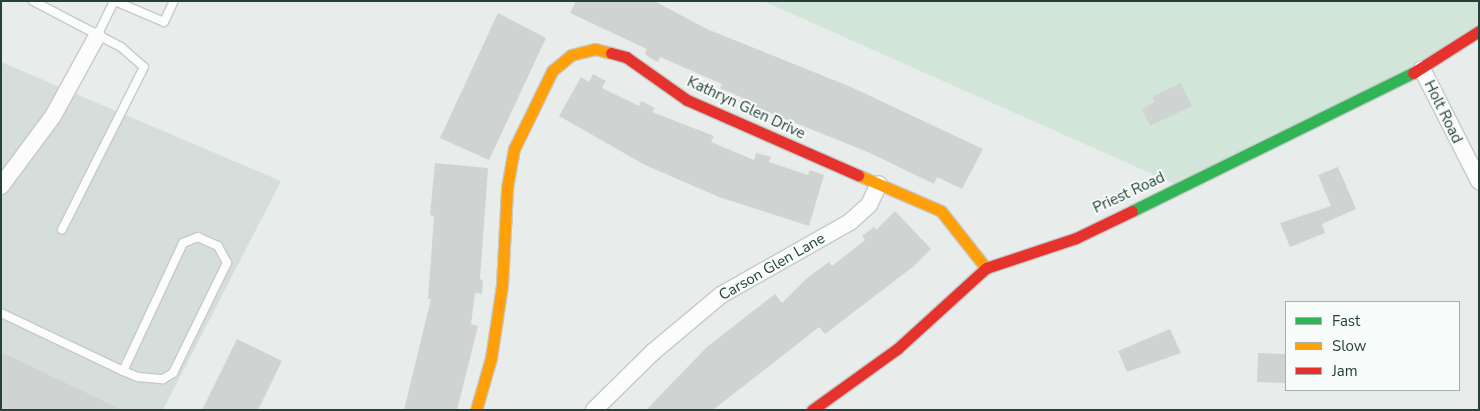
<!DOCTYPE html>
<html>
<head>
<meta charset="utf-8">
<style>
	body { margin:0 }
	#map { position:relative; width:1480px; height:411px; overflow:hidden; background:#e8edeb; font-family:"Nunito Sans",sans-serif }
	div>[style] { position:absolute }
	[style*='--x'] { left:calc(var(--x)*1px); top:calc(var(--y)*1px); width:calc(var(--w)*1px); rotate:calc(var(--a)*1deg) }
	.built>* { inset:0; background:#d6dedb }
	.green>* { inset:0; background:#d1e6d8 }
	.building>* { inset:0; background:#cfd4d2 }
	.roads { filter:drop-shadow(1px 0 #c5cac8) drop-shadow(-1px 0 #c5cac8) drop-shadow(0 1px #c5cac8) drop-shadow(0 -1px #c5cac8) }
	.lane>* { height:8px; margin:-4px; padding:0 4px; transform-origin:4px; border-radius:4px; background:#fcfcfc }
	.street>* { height:16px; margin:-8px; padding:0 8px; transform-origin:8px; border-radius:8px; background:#fcfcfc }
	.fast>* { height:11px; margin:-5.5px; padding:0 5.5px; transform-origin:5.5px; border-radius:5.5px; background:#30b455 }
	.slow>* { height:11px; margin:-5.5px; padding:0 5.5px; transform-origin:5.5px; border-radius:5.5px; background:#ff9f0a }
	.jam>* { height:11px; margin:-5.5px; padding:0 5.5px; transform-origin:5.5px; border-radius:5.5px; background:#e5322d }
	span { translate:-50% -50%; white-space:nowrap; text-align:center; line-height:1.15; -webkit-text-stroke:4px #f7fbf9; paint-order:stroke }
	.street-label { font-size:15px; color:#24423a }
	.frame { position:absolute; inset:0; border:2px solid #24423a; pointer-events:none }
	.legend { position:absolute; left:1285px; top:301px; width:175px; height:90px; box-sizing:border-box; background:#f7fbf9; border:1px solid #a3b1ad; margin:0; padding:6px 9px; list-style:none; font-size:15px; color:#24423a }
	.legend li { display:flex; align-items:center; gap:10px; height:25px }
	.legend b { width:25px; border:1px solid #a3b1ad }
</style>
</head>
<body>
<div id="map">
	<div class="built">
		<i style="clip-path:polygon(1px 62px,281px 181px,163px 410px,1px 410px)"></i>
	</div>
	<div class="green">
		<i style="clip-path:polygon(763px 1px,1479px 1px,1479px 30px,1188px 190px)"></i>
	</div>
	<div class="building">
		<i style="clip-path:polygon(576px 1px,654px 1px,707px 29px,851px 87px,983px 149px,962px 189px,937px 177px,934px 184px,870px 153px,753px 106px,754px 103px,720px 88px,722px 84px,660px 57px,658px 62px,652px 59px,645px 54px,647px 49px,570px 13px)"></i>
		<i style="clip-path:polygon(498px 13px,546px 38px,489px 160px,440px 138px)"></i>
		<i style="clip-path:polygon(593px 74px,606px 81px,602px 88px,639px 106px,641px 101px,655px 108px,652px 112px,714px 136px,711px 142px,754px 160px,756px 153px,771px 157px,769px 162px,808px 175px,810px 170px,824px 175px,809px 226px,719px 197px,645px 165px,559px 116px,581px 77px,589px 82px)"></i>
		<i style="clip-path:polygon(1181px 83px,1192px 106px,1150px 126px,1142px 109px,1155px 102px,1152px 97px)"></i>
		<i style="clip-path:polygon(435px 163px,488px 168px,480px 279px,483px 280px,482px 294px,475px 293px,471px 324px,478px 326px,457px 410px,404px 410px,431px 299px,428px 299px,434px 216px,430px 215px)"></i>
		<i style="clip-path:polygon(1338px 167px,1356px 209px,1322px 224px,1325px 233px,1290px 247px,1280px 223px,1331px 206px,1318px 175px)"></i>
		<i style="clip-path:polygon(895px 211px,931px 249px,914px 266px,825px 334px,819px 327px,713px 410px,646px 410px,708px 346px,775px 294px,782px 303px,807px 278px,829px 262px,832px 266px,865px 240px,862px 236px,874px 227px,876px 230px)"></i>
		<i style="clip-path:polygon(1170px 329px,1181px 353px,1127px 372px,1118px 351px)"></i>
		<i style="clip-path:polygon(237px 339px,282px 361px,258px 410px,202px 410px)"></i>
		<i style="clip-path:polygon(1px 352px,122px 410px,1px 410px)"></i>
		<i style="clip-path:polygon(1258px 353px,1286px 354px,1286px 383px,1257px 382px)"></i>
	</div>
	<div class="roads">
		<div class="lane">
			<i style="--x:33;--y:1;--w:99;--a:27.6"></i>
			<i style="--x:121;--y:47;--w:30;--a:41"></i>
			<i style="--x:144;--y:67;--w:182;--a:116.8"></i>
			<i style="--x:115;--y:1;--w:53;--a:23.2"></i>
			<i style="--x:164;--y:22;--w:23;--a:-65"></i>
			<i style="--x:97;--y:36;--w:39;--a:-64"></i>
			<i style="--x:1;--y:313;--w:135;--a:25.4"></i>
			<i style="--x:123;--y:371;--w:16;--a:22"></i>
			<i style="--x:138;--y:377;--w:25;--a:5"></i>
			<i style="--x:163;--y:379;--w:12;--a:-31"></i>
			<i style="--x:173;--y:373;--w:123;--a:-63.9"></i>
			<i style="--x:227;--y:263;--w:19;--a:-118"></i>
			<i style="--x:218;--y:246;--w:22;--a:-156"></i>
			<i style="--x:198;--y:237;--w:16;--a:158"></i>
			<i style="--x:183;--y:243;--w:141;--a:115.1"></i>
		</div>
		<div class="street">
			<i style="--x:1422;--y:69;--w:126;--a:63"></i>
			<i style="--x:1;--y:186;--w:87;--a:-53.4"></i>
			<i style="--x:53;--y:116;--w:91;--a:-61.2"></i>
			<i style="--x:594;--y:410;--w:83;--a:-44.5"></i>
			<i style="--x:653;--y:352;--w:89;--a:-40"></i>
			<i style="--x:721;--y:295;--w:148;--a:-29.5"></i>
			<i style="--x:850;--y:222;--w:25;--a:-42"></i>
			<i style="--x:869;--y:205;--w:23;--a:-65"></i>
		</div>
		<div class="fast">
			<i style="--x:1132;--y:211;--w:313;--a:-26.2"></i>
		</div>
		<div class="slow">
			<i style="--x:858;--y:175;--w:90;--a:23.4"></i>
			<i style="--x:941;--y:211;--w:73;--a:51.7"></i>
			<i style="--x:476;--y:410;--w:54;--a:-73.9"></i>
			<i style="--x:491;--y:358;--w:74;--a:-81.4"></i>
			<i style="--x:502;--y:285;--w:97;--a:-87"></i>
			<i style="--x:507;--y:188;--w:40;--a:-80"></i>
			<i style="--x:514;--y:149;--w:87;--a:-64"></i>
			<i style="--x:552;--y:71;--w:25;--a:-40"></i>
			<i style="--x:571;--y:55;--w:25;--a:-14"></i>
			<i style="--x:595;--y:49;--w:16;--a:14"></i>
		</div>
		<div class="jam">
			<i style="--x:611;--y:53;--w:16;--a:15"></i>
			<i style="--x:626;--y:57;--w:75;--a:35.2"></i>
			<i style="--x:687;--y:100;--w:187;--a:23.7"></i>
			<i style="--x:1413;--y:73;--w:78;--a:-32.5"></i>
			<i style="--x:812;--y:410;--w:105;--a:-35.7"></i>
			<i style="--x:897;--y:349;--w:120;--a:-42.3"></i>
			<i style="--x:986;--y:268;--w:95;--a:-18.4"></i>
			<i style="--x:1076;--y:238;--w:62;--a:-25.7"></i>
		</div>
	</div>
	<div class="street-label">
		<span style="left:746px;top:108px;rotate:25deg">Kathryn Glen Drive</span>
		<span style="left:1443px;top:112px;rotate:64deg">Holt Road</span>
		<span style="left:1129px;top:193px;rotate:-25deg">Priest Road</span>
		<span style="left:772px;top:267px;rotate:-30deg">Carson Glen Lane</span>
	</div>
	<div class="frame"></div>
	<ul class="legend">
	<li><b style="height:6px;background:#30b455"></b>Fast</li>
	<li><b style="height:6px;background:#ff9f0a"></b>Slow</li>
	<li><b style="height:6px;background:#e5322d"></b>Jam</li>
	</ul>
</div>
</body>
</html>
